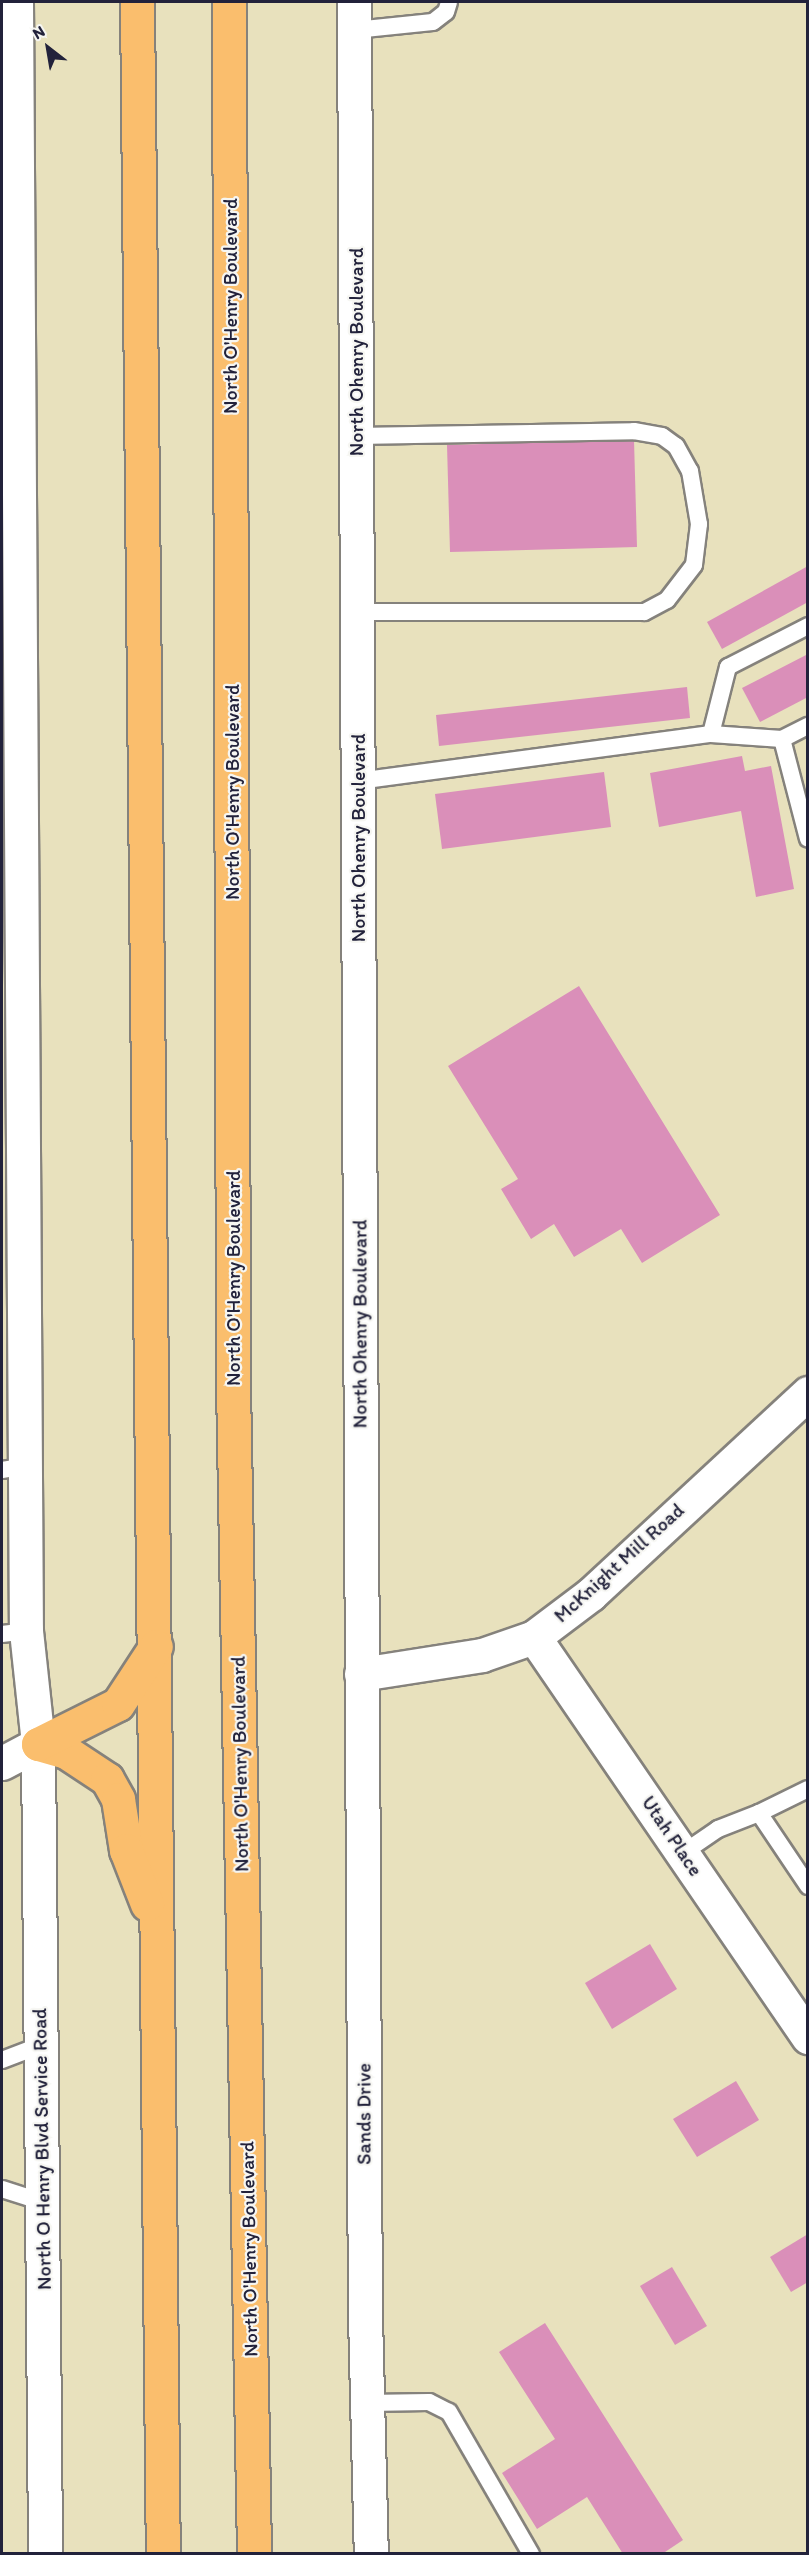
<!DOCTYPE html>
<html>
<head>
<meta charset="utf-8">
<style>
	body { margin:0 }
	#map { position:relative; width:809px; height:2555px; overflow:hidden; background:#e8e1bd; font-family:Itim,sans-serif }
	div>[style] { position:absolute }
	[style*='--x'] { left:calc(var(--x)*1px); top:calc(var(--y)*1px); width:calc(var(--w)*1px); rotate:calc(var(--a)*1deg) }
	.building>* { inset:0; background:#da8fb9 }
	.roads { filter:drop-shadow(2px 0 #85827c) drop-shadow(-2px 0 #85827c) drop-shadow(0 2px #85827c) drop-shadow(0 -2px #85827c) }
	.service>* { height:16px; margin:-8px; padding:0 8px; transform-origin:8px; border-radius:8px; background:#fff }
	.minor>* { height:33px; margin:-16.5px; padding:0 16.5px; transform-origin:16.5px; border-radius:16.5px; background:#fff }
	.tertiary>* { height:33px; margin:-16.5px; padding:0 16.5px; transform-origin:16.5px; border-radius:16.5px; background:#fff }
	.motorway>* { height:33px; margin:-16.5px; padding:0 16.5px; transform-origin:16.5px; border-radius:16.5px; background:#fabe6d }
	span { translate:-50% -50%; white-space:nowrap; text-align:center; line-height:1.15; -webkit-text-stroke:4.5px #f6f6f2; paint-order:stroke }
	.street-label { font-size:20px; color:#22223b }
	.frame { position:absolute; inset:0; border:3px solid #22223b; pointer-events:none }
	.north { position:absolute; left:18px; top:18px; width:60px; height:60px; -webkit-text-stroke:4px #f6f6f2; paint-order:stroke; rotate:329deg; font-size:16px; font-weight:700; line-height:24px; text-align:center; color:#22223b }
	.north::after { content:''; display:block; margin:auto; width:21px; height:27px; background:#22223b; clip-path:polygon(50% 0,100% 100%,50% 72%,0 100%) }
</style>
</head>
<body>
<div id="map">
	<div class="building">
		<i style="clip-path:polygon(634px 440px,637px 547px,450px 552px,447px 445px)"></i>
		<i style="clip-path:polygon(808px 566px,808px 602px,722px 649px,707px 622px)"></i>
		<i style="clip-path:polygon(808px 654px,808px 697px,760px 722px,742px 688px)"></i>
		<i style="clip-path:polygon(687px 687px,690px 718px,439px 746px,436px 715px)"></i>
		<i style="clip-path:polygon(742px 756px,745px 771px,771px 766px,794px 889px,756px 897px,741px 811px,659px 827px,650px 773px)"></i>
		<i style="clip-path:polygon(604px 772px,611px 827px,442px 849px,435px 794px)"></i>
		<i style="clip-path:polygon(579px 986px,720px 1215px,642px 1263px,621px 1229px,574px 1257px,554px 1224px,531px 1239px,501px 1189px,518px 1179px,448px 1066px)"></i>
		<i style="clip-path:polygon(650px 1944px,677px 1989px,612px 2029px,585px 1983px)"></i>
		<i style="clip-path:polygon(736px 2081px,759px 2120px,697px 2157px,673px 2119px)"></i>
		<i style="clip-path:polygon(808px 2234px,808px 2282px,791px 2292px,770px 2257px)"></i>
		<i style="clip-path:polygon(672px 2267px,707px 2326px,675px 2345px,640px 2286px)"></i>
		<i style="clip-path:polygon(545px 2323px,683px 2540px,662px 2554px,623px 2554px,587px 2497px,537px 2529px,502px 2473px,555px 2439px,499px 2352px)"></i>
	</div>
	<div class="roads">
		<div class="service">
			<i style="--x:355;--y:30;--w:78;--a:-5.9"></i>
			<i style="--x:433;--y:22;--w:16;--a:-38"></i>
			<i style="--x:446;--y:12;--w:10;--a:-73"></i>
			<i style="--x:356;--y:436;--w:278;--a:-1"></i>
			<i style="--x:634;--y:431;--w:28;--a:10"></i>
			<i style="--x:662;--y:436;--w:17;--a:36"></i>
			<i style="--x:676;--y:446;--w:29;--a:61"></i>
			<i style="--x:690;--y:471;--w:54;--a:80.4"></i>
			<i style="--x:699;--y:524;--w:41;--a:97"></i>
			<i style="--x:694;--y:565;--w:44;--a:127.6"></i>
			<i style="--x:667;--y:600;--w:26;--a:152"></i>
			<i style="--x:644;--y:612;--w:287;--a:180"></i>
			<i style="--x:711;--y:734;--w:69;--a:-75.8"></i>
			<i style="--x:728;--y:667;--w:90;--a:-27.1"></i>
			<i style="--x:782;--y:739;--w:103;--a:75.4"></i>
			<i style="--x:358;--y:781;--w:356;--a:-7.6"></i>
			<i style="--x:711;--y:734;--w:71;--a:4"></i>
			<i style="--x:782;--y:739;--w:29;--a:-27"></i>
			<i style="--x:2;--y:1470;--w:26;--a:-9"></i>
			<i style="--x:2;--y:1634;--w:24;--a:-7"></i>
			<i style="--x:808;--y:1789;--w:55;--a:153.9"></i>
			<i style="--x:759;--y:1813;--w:88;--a:56.1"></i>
			<i style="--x:683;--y:1853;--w:42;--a:-34.4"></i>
			<i style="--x:718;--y:1829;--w:44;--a:-21.3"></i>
			<i style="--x:2;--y:2060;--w:42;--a:-21"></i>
			<i style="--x:2;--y:2189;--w:43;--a:17.6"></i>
			<i style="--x:367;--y:2403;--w:62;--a:-0.9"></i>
			<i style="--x:429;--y:2402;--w:22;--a:27"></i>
			<i style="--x:449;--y:2412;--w:164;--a:60"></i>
		</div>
		<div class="minor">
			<i style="--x:16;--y:2;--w:1629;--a:89.65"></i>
			<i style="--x:26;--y:1631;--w:114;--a:83.9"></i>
			<i style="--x:38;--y:1744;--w:810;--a:89.5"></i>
			<i style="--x:354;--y:2;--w:2313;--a:89.73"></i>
			<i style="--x:365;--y:2315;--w:239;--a:88.6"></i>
			<i style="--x:534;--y:1637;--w:485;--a:55.6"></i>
			<i style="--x:361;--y:1674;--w:122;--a:-8.9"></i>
			<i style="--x:482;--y:1655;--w:55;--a:-19.1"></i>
			<i style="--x:534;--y:1637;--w:71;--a:-37"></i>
			<i style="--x:591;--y:1594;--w:296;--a:-42.8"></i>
		</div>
		<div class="tertiary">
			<i style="--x:2;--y:1763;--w:41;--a:-27.8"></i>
		</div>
		<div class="motorway">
			<i style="--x:137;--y:2;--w:2552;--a:89.42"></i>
			<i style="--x:229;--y:2;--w:1382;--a:89.83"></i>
			<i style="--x:233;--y:1384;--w:1170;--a:88.97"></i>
			<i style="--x:38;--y:1744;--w:29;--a:16"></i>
			<i style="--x:66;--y:1752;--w:49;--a:33.4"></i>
			<i style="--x:107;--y:1779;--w:23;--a:61"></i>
			<i style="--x:118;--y:1799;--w:52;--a:81.1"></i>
			<i style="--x:126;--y:1850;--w:58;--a:68.7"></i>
			<i style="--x:38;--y:1744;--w:89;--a:-26.6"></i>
			<i style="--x:118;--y:1704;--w:69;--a:-56.8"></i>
		</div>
	</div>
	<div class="street-label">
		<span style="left:230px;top:306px;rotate:-90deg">North O'Henry Boulevard</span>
		<span style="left:356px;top:352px;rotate:-90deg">North Ohenry Boulevard</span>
		<span style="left:232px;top:792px;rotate:-90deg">North O'Henry Boulevard</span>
		<span style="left:358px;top:838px;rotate:-90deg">North Ohenry Boulevard</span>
		<span style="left:233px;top:1278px;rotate:-90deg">North O'Henry Boulevard</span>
		<span style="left:360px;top:1324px;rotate:-90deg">North Ohenry Boulevard</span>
		<span style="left:619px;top:1563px;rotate:-42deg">McKnight Mill Road</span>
		<span style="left:240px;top:1764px;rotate:-91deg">North O'Henry Boulevard</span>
		<span style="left:672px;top:1836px;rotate:56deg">Utah Place</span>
		<span style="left:364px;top:2114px;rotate:-90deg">Sands Drive</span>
		<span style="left:42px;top:2149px;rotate:-91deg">North O Henry Blvd Service Road</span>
		<span style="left:249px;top:2249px;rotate:-91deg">North O'Henry Boulevard</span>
	</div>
	<div class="frame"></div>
	<div class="north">N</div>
</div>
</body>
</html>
